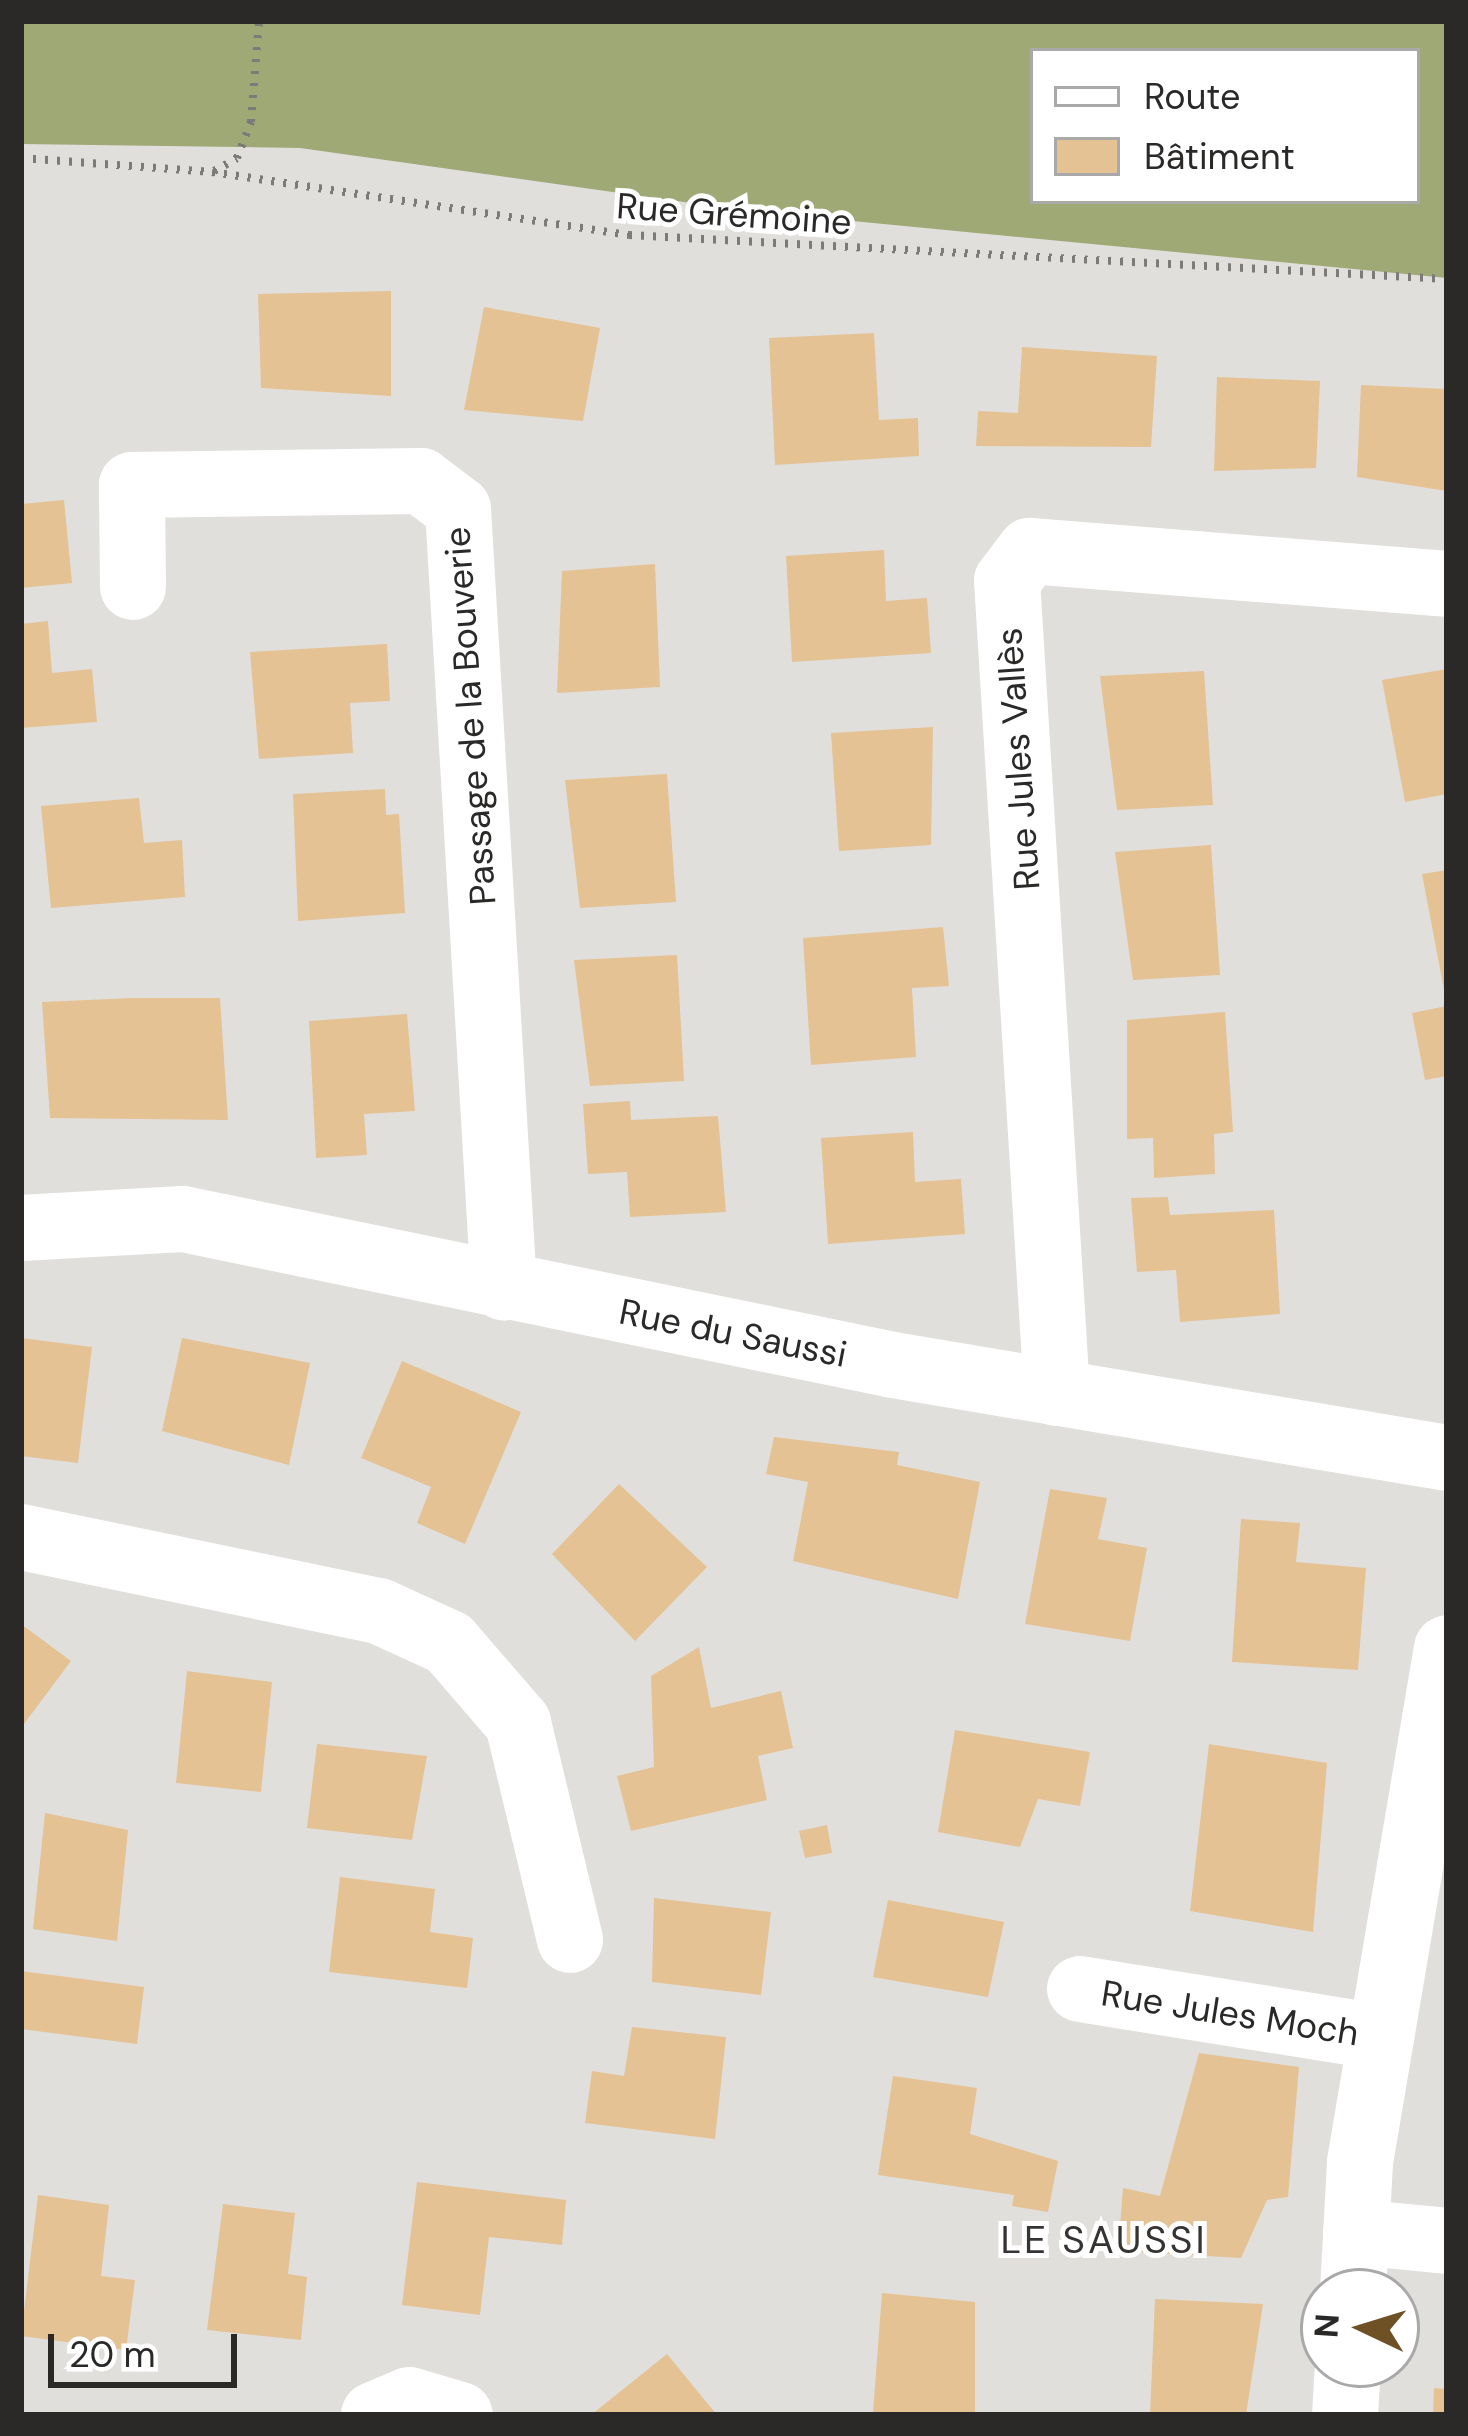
<!DOCTYPE html>
<html>
<head>
<meta charset="utf-8">
<style>
	body { margin:0 }
	#map { position:relative; width:1468px; height:2436px; overflow:hidden; background:#e1dfdc; font-family:"DM Sans",sans-serif }
	div>[style] { position:absolute }
	[style*='--x'] { left:calc(var(--x)*1px); top:calc(var(--y)*1px); width:calc(var(--w)*1px); rotate:calc(var(--a)*1deg) }
	.forest>* { inset:0; background:#9fa975 }
	.building>* { inset:0; background:#e4c294 }
	.path>* { height:8px; margin-top:-4px; transform-origin:0; background:repeating-linear-gradient(90deg,#7c7b79 0 3px,transparent 0 12px) }
	.minor>* { height:66px; margin:-33px; padding:0 33px; transform-origin:33px; border-radius:33px; background:#fff }
	span { translate:-50% -50%; white-space:nowrap; text-align:center; line-height:1.15; -webkit-text-stroke:10px #fff; paint-order:stroke }
	.street-label { font-size:36px; color:#2a2928 }
	.neighbourhood-label { font-size:39px; color:#363432; letter-spacing:3px }
	.frame { position:absolute; inset:0; border:24px solid #2a2928; pointer-events:none }
	.legend { position:absolute; left:1030px; top:48px; width:390px; height:156px; box-sizing:border-box; background:#fff; border:3px solid #aaa9a9; margin:0; padding:15px 21px; list-style:none; font-size:36px; color:#2a2928 }
	.legend li { display:flex; align-items:center; gap:24px; height:60px }
	.legend b { width:60px; border:3px solid #aaa9a9 }
	.north { position:absolute; left:1300px; top:2268px; width:120px; height:120px; box-sizing:border-box; background:#fff; border:3px solid #aaa9a9; border-radius:50%; rotate:274deg; font-size:33px; font-weight:700; line-height:48px; text-align:center; color:#2a2928 }
	.north::after { content:''; display:block; margin:auto; width:42px; height:54px; background:#6e5225; clip-path:polygon(50% 0,100% 100%,50% 72%,0 100%) }
	.scale { position:absolute; left:48px; top:2334px; width:189px; height:54px; box-sizing:border-box; border:6px solid #2a2928; border-top:0; padding-left:15px; font-size:36px; line-height:42px; white-space:nowrap; color:#2a2928; -webkit-text-stroke:9px #fff; paint-order:stroke }
</style>
</head>
<body>
<div id="map">
	<div class="forest">
		<i style="clip-path:polygon(evenodd,21px 21px,1447px 21px,1447px 278px,748px 211px,300px 148px,21px 144px,21px 21px,1033px 51px,1417px 51px,1417px 201px,1033px 201px,1033px 51px)"></i>
	</div>
	<div class="building">
		<i style="clip-path:polygon(391px 291px,391px 396px,261px 388px,258px 294px)"></i>
		<i style="clip-path:polygon(484px 307px,600px 328px,583px 421px,464px 410px)"></i>
		<i style="clip-path:polygon(874px 333px,879px 420px,918px 418px,919px 456px,775px 465px,769px 338px)"></i>
		<i style="clip-path:polygon(1022px 347px,1157px 356px,1151px 447px,976px 446px,978px 411px,1018px 413px)"></i>
		<i style="clip-path:polygon(1217px 377px,1320px 381px,1316px 468px,1214px 471px)"></i>
		<i style="clip-path:polygon(1361px 385px,1447px 389px,1447px 491px,1357px 477px)"></i>
		<i style="clip-path:polygon(64px 500px,72px 583px,21px 588px,21px 504px)"></i>
		<i style="clip-path:polygon(884px 550px,886px 601px,927px 598px,931px 653px,792px 662px,786px 556px)"></i>
		<i style="clip-path:polygon(655px 564px,660px 687px,557px 693px,562px 571px)"></i>
		<i style="clip-path:polygon(48px 621px,52px 673px,92px 669px,97px 722px,21px 728px,21px 624px)"></i>
		<i style="clip-path:polygon(387px 644px,390px 701px,350px 703px,353px 753px,259px 759px,250px 652px)"></i>
		<i style="clip-path:polygon(1447px 669px,1447px 794px,1405px 802px,1382px 680px)"></i>
		<i style="clip-path:polygon(1204px 671px,1213px 805px,1117px 810px,1100px 676px)"></i>
		<i style="clip-path:polygon(933px 727px,931px 845px,839px 851px,831px 733px)"></i>
		<i style="clip-path:polygon(667px 774px,676px 902px,580px 908px,565px 780px)"></i>
		<i style="clip-path:polygon(385px 789px,386px 815px,399px 814px,405px 913px,298px 921px,293px 794px)"></i>
		<i style="clip-path:polygon(139px 798px,144px 843px,182px 840px,185px 897px,51px 908px,41px 806px)"></i>
		<i style="clip-path:polygon(1211px 845px,1220px 975px,1133px 980px,1115px 852px)"></i>
		<i style="clip-path:polygon(1447px 870px,1447px 995px,1445px 995px,1422px 874px)"></i>
		<i style="clip-path:polygon(943px 927px,949px 986px,912px 988px,916px 1057px,811px 1065px,803px 938px)"></i>
		<i style="clip-path:polygon(677px 955px,684px 1081px,590px 1086px,574px 960px)"></i>
		<i style="clip-path:polygon(133px 998px,220px 998px,228px 1120px,50px 1118px,42px 1002px)"></i>
		<i style="clip-path:polygon(1447px 1006px,1447px 1076px,1425px 1080px,1412px 1013px)"></i>
		<i style="clip-path:polygon(1225px 1012px,1233px 1132px,1214px 1134px,1215px 1174px,1154px 1178px,1153px 1138px,1127px 1139px,1127px 1020px)"></i>
		<i style="clip-path:polygon(407px 1014px,415px 1111px,364px 1114px,367px 1155px,316px 1158px,309px 1021px)"></i>
		<i style="clip-path:polygon(630px 1101px,631px 1120px,718px 1116px,726px 1212px,630px 1217px,627px 1172px,588px 1174px,583px 1104px)"></i>
		<i style="clip-path:polygon(913px 1132px,915px 1182px,961px 1179px,965px 1234px,828px 1244px,821px 1138px)"></i>
		<i style="clip-path:polygon(1168px 1197px,1170px 1215px,1274px 1210px,1280px 1314px,1180px 1322px,1176px 1270px,1137px 1272px,1131px 1198px)"></i>
		<i style="clip-path:polygon(21px 1338px,92px 1347px,78px 1463px,21px 1456px)"></i>
		<i style="clip-path:polygon(182px 1338px,310px 1363px,289px 1465px,162px 1431px)"></i>
		<i style="clip-path:polygon(402px 1361px,521px 1412px,465px 1544px,417px 1523px,431px 1487px,361px 1458px)"></i>
		<i style="clip-path:polygon(774px 1437px,899px 1452px,897px 1465px,980px 1482px,958px 1599px,793px 1561px,808px 1482px,766px 1474px)"></i>
		<i style="clip-path:polygon(619px 1484px,707px 1567px,635px 1641px,552px 1554px)"></i>
		<i style="clip-path:polygon(1050px 1489px,1107px 1498px,1098px 1539px,1147px 1548px,1130px 1641px,1025px 1624px)"></i>
		<i style="clip-path:polygon(1241px 1519px,1300px 1523px,1296px 1562px,1366px 1568px,1358px 1670px,1232px 1662px)"></i>
		<i style="clip-path:polygon(21px 1624px,71px 1661px,21px 1728px)"></i>
		<i style="clip-path:polygon(699px 1647px,711px 1708px,781px 1691px,793px 1748px,758px 1756px,767px 1800px,631px 1831px,617px 1776px,654px 1767px,651px 1676px)"></i>
		<i style="clip-path:polygon(187px 1671px,272px 1682px,261px 1792px,176px 1783px)"></i>
		<i style="clip-path:polygon(955px 1730px,1090px 1752px,1080px 1806px,1038px 1799px,1020px 1847px,938px 1832px)"></i>
		<i style="clip-path:polygon(317px 1744px,427px 1756px,412px 1840px,307px 1828px)"></i>
		<i style="clip-path:polygon(1209px 1744px,1327px 1763px,1313px 1932px,1190px 1911px)"></i>
		<i style="clip-path:polygon(45px 1813px,128px 1830px,117px 1941px,33px 1929px)"></i>
		<i style="clip-path:polygon(827px 1825px,832px 1853px,805px 1858px,799px 1831px)"></i>
		<i style="clip-path:polygon(340px 1877px,435px 1889px,430px 1932px,473px 1938px,467px 1988px,329px 1972px)"></i>
		<i style="clip-path:polygon(654px 1898px,771px 1912px,761px 1995px,652px 1982px)"></i>
		<i style="clip-path:polygon(888px 1900px,1004px 1922px,988px 1997px,873px 1977px)"></i>
		<i style="clip-path:polygon(21px 1971px,144px 1987px,137px 2044px,21px 2029px)"></i>
		<i style="clip-path:polygon(632px 2027px,726px 2037px,715px 2139px,585px 2123px,592px 2071px,624px 2076px)"></i>
		<i style="clip-path:polygon(1199px 2053px,1299px 2067px,1288px 2197px,1267px 2200px,1241px 2258px,1118px 2251px,1123px 2188px,1160px 2196px)"></i>
		<i style="clip-path:polygon(893px 2076px,977px 2088px,970px 2134px,1058px 2161px,1048px 2212px,1012px 2206px,1014px 2195px,878px 2175px)"></i>
		<i style="clip-path:polygon(417px 2182px,566px 2200px,562px 2245px,489px 2237px,480px 2315px,402px 2305px)"></i>
		<i style="clip-path:polygon(38px 2195px,109px 2205px,101px 2276px,135px 2280px,126px 2350px,21px 2336px)"></i>
		<i style="clip-path:polygon(223px 2204px,295px 2213px,288px 2274px,307px 2277px,301px 2340px,207px 2330px)"></i>
		<i style="clip-path:polygon(882px 2293px,975px 2302px,975px 2415px,873px 2413px)"></i>
		<i style="clip-path:polygon(1155px 2299px,1263px 2304px,1246px 2415px,1150px 2415px)"></i>
		<i style="clip-path:polygon(667px 2354px,717px 2415px,591px 2415px)"></i>
		<i style="clip-path:polygon(1434px 2388px,1447px 2389px,1447px 2415px,1433px 2415px)"></i>
	</div>
	<div class="path">
		<i style="--x:21;--y:158;--w:192;--a:4.2"></i>
		<i style="--x:212;--y:172;--w:422;--a:8.6"></i>
		<i style="--x:629;--y:235;--w:819;--a:3.08"></i>
		<i style="--x:214;--y:171;--w:26;--a:-29"></i>
		<i style="--x:237;--y:158;--w:39;--a:-69"></i>
		<i style="--x:251;--y:122;--w:101;--a:-85.5"></i>
	</div>
	<div class="minor">
		<i style="--x:133;--y:587;--w:102;--a:-90.6"></i>
		<i style="--x:132;--y:485;--w:289;--a:-0.8"></i>
		<i style="--x:421;--y:481;--w:46;--a:37.1"></i>
		<i style="--x:458;--y:509;--w:780;--a:86.62"></i>
		<i style="--x:21;--y:1228;--w:162;--a:-3.2"></i>
		<i style="--x:183;--y:1219;--w:725;--a:11.62"></i>
		<i style="--x:893;--y:1365;--w:562;--a:9.53"></i>
		<i style="--x:1057;--y:1393;--w:814;--a:-93.52"></i>
		<i style="--x:1007;--y:581;--w:38;--a:-53"></i>
		<i style="--x:1030;--y:551;--w:418;--a:4.5"></i>
		<i style="--x:21;--y:1537;--w:366;--a:11.7"></i>
		<i style="--x:379;--y:1611;--w:77;--a:24.6"></i>
		<i style="--x:449;--y:1643;--w:106;--a:49.2"></i>
		<i style="--x:518;--y:1723;--w:223;--a:76.5"></i>
		<i style="--x:1080;--y:1989;--w:305;--a:9.1"></i>
		<i style="--x:1356;--y:2232;--w:91;--a:5.6"></i>
		<i style="--x:1353;--y:2292;--w:130;--a:-86.9"></i>
		<i style="--x:1360;--y:2162;--w:521;--a:-80.39"></i>
		<i style="--x:374;--y:2415;--w:38;--a:-23"></i>
		<i style="--x:409;--y:2400;--w:53;--a:16.4"></i>
		<i style="--x:1345;--y:2415;--w:51;--a:-86.6"></i>
	</div>
	<div class="street-label">
		<span style="left:734px;top:214px;rotate:4deg">Rue Grémoine</span>
		<span style="left:470px;top:716px;rotate:-94deg">Passage de la Bouverie</span>
		<span style="left:1018px;top:759px;rotate:-94deg">Rue Jules Vallès</span>
		<span style="left:733px;top:1333px;rotate:11deg">Rue du Saussi</span>
		<span style="left:1230px;top:2013px;rotate:9deg">Rue Jules Moch</span>
	</div>
	<div class="neighbourhood-label">
		<span style="left:1104px;top:2240px">LE SAUSSI</span>
	</div>
	<div class="frame"></div>
	<ul class="legend">
	<li><b style="height:15px;background:#fff"></b>Route</li>
	<li><b style="height:33px;background:#e4c294"></b>Bâtiment</li>
	</ul>
	<div class="north">N</div>
	<div class="scale">20 m</div>
</div>
</body>
</html>
